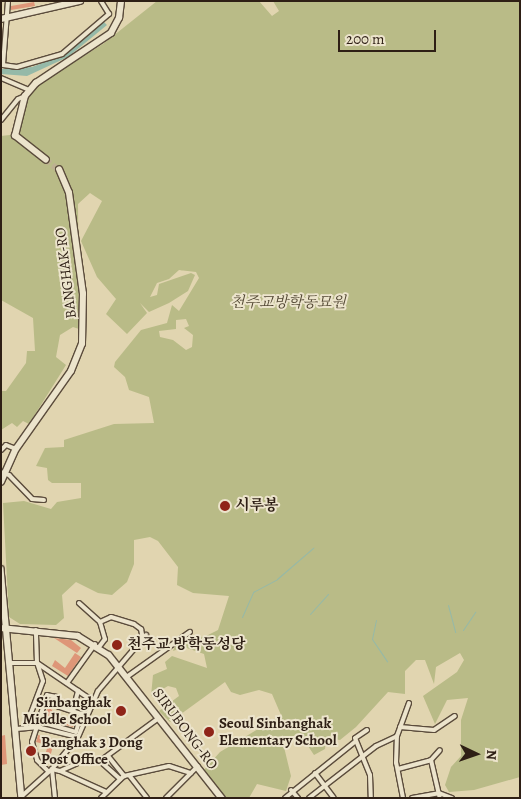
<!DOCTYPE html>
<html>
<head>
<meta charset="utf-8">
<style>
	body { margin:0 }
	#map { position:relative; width:521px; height:799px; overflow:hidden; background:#e1d5b0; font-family:Alegreya,"Noto Serif KR",serif }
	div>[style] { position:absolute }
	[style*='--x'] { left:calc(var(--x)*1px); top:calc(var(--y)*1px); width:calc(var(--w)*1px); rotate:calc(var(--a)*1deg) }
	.green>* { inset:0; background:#b9bb87 }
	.water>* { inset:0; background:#95b9a8 }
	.stream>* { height:1px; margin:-0.5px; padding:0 0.5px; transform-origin:0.5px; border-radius:0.5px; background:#95b9a8 }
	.building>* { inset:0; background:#de9678 }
	.secondary-tunnel>* { height:5.5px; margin-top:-2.75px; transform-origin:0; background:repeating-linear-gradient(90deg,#bdb191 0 5.5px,transparent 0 8.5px) }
	.roads { filter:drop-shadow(1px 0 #5b4c3c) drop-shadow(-1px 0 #5b4c3c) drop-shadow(0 1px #5b4c3c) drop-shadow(0 -1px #5b4c3c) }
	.street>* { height:4px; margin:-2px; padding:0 2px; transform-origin:2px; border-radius:2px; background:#ece4cc }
	.secondary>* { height:5.5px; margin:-2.75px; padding:0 2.75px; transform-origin:2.75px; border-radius:2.75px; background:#ece4cc }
	.dots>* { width:14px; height:14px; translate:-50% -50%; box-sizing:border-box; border:2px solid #ece4cc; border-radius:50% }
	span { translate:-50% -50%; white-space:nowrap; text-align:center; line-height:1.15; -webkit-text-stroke:4px #ece4cc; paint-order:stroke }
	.street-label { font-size:15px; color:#2e1f15 }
	.park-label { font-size:15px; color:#514632; font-style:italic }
	.poi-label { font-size:15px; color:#2e1f15; font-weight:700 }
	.left { translate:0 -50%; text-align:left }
	.right { translate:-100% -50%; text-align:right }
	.frame { position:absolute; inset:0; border:2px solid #2e1f15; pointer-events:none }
	.north { position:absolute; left:451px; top:729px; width:50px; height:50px; -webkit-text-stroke:4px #ece4cc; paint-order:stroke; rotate:93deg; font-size:14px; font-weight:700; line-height:20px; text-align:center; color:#2e1f15 }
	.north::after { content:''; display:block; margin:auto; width:18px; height:22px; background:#2e1f15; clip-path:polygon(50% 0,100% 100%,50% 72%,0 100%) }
	.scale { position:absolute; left:338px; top:30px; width:98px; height:22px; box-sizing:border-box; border:2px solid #2e1f15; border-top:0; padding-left:6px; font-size:15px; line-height:18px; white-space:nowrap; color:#2e1f15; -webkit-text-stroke:4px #ece4cc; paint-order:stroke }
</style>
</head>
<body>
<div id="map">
	<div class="green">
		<i style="clip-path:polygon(evenodd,157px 1px,259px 1px,272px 16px,279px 11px,273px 1px,520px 1px,520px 777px,474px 790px,449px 792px,445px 785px,451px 767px,461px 756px,461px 720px,468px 698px,447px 700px,435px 724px,423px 696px,457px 672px,464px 660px,460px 653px,436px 667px,434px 684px,425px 660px,416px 660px,405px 671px,405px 694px,388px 692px,356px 727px,340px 740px,326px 738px,325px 749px,314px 755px,308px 746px,310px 742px,287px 736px,284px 747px,291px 776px,286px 791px,257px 784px,249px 798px,225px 798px,204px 770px,220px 752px,281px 715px,272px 694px,259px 690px,240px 695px,231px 692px,225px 682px,170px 722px,159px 711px,179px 696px,176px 688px,168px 686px,151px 696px,153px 675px,167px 669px,165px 662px,172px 656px,207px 668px,204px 654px,184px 647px,173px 651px,175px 646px,191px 636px,204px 637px,218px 630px,229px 596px,193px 593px,177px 585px,178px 567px,158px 541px,150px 537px,134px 540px,134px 564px,127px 582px,112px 595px,98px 593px,76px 582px,62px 595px,64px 618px,56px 625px,20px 624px,9px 617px,3px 503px,24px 501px,51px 509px,57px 502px,81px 498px,81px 483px,52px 483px,48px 480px,47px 468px,36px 466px,45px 448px,64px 447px,64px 440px,114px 424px,154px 423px,149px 397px,129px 390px,125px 377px,114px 367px,115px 362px,141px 330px,167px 323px,172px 305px,179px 311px,199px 278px,196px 272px,179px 270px,169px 279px,157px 283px,150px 297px,157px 295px,159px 284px,191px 273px,195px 275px,188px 291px,169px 303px,149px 312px,140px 303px,147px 313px,127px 334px,106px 314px,116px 299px,97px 277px,81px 241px,102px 201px,90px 193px,78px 204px,79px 329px,73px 327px,60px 335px,56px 357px,66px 365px,29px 424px,23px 421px,17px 427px,12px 423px,1px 430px,1px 391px,6px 391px,26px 363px,27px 351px,35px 351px,33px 318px,1px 300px,1px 136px,18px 134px,20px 118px,30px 95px,39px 84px,103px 44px,157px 1px,186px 319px,189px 326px,184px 328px,193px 335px,192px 347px,186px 350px,173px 340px,160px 337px,159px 331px,176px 329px,176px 320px,186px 319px)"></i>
	</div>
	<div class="water">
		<i style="clip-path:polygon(104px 22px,107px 25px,68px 57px,27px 76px,1px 74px,1px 69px,32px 67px,66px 54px)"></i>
	</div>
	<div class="stream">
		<i style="--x:448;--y:605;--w:28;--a:75"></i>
		<i style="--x:310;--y:614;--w:27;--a:-48"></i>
		<i style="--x:242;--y:617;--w:27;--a:-66"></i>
		<i style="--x:253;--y:592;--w:27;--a:-28"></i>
		<i style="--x:277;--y:579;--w:48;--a:-40.7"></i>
		<i style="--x:376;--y:620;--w:19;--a:102"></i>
		<i style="--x:372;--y:639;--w:27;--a:56"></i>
		<i style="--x:463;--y:630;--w:22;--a:-56"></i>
	</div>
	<div class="building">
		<i style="clip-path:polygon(34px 2px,35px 6px,11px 10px,11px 6px)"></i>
		<i style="clip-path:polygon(54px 638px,71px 640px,81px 648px,77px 653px)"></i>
		<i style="clip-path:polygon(75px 653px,81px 657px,68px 676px,52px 666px,55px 660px,65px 668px)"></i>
		<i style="clip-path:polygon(50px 699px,54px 702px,50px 719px,71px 725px,73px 715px,76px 716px,73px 727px,44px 719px)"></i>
		<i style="clip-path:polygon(5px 735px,7px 764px,1px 765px,1px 736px)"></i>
		<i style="clip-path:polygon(38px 735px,64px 742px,62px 749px,53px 746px,49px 761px,44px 759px,48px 745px,36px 742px)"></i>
	</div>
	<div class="secondary-tunnel">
		<i style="--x:46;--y:160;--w:16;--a:38"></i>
	</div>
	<div class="roads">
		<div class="street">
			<i style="--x:8;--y:1;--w:64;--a:94.5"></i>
			<i style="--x:3;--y:65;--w:14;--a:8"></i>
			<i style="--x:17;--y:67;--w:47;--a:-16.1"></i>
			<i style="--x:62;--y:54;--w:62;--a:-40.4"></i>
			<i style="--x:109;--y:14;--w:15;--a:-122"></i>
			<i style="--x:1;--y:78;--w:30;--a:23"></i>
			<i style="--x:1;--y:120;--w:27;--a:-51"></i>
			<i style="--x:18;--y:99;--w:8;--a:-23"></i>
			<i style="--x:1;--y:450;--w:7;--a:-45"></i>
			<i style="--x:6;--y:445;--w:11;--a:22"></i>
			<i style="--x:1;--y:472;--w:9;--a:21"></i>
			<i style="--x:9;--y:475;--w:33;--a:46"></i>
			<i style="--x:32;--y:499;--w:12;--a:5"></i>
			<i style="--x:79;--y:603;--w:28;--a:42"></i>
			<i style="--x:100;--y:622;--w:18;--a:74"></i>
			<i style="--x:105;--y:639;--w:10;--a:127"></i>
			<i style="--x:100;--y:622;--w:12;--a:-24"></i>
			<i style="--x:111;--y:617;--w:24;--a:17"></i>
			<i style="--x:134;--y:624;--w:9;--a:36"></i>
			<i style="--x:141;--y:629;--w:10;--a:79"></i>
			<i style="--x:12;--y:663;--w:25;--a:0"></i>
			<i style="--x:37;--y:663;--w:68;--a:34.2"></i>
			<i style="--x:128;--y:676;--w:76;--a:-35.4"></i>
			<i style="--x:67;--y:683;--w:48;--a:-54.3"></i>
			<i style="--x:73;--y:711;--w:21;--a:-76"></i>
			<i style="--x:41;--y:722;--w:36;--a:16"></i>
			<i style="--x:76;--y:732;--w:19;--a:-74"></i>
			<i style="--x:81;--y:714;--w:23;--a:-162"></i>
			<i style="--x:59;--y:707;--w:10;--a:-101"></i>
			<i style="--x:57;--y:697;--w:10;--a:-169"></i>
			<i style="--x:47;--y:695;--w:49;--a:107.7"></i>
			<i style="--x:32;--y:742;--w:19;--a:74"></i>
			<i style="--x:37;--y:760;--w:16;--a:45"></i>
			<i style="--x:26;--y:726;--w:48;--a:-69.3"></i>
			<i style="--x:43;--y:681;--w:19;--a:-108"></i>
			<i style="--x:37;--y:663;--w:33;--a:-92"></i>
			<i style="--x:400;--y:727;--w:34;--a:5"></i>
			<i style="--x:434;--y:730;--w:25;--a:-34"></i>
			<i style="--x:16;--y:729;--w:21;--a:-5"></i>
			<i style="--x:37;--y:727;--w:42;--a:13.7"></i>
			<i style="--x:367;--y:730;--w:14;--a:146"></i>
			<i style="--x:355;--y:738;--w:40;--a:68"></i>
			<i style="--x:370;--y:775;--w:23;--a:88"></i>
			<i style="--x:108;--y:756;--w:26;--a:51"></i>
			<i style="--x:431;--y:760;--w:39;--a:77"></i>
			<i style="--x:100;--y:761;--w:73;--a:-36.1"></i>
			<i style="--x:398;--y:769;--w:34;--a:-15"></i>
			<i style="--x:431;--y:760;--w:13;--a:-48"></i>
			<i style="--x:60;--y:771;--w:51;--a:24.5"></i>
			<i style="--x:315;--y:773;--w:31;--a:53"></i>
			<i style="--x:129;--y:775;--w:29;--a:52"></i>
			<i style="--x:291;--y:790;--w:11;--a:49"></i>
			<i style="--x:22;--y:796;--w:40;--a:-42"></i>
			<i style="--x:52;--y:769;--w:41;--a:-50.9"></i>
			<i style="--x:78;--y:737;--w:50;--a:-66.5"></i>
			<i style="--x:98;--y:691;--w:74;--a:-49.4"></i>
			<i style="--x:55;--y:798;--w:29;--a:-96"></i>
			<i style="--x:52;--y:769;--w:8;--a:14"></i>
			<i style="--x:60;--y:771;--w:32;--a:-24"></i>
			<i style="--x:89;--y:758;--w:11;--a:15"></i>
			<i style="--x:100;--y:761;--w:27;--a:42"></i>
			<i style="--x:101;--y:798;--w:32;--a:-44"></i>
			<i style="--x:124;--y:776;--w:46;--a:-12.5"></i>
			<i style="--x:169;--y:766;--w:23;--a:18"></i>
			<i style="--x:166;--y:798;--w:45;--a:-45"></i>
			<i style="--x:285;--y:798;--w:91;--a:-38.8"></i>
			<i style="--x:309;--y:798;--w:85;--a:-37.8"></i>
			<i style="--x:376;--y:746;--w:23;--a:-25"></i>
			<i style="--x:403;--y:798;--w:36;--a:-101"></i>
			<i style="--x:396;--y:763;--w:27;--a:-88"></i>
			<i style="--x:397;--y:736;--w:35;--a:-70"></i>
			<i style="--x:412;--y:798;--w:27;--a:-10"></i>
			<i style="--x:439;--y:793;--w:14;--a:21"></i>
		</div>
		<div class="secondary">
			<i style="--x:1;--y:19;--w:81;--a:-12.8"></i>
			<i style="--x:46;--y:160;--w:39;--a:-142"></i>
			<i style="--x:15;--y:136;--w:41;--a:-76"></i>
			<i style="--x:25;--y:96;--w:17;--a:-50"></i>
			<i style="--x:36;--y:83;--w:90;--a:-33.7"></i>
			<i style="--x:111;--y:33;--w:17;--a:-62"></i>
			<i style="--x:119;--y:18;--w:17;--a:-83"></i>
			<i style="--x:1;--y:482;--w:36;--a:-66"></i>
			<i style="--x:16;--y:449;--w:95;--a:-54.8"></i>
			<i style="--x:71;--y:371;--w:29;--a:-68"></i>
			<i style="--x:82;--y:344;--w:50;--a:-88.9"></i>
			<i style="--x:83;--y:294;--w:102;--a:-97.9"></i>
			<i style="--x:69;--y:193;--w:25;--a:-113"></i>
			<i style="--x:1;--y:569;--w:230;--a:84.8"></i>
			<i style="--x:1;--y:628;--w:77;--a:5.9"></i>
			<i style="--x:78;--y:636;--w:36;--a:32"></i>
			<i style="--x:109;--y:655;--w:182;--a:51.7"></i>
		</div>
	</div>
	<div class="dots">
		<i style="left:225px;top:506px;background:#8f2418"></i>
		<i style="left:117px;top:645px;background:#8f2418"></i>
		<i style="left:121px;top:711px;background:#8f2418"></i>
		<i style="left:209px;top:732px;background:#8f2418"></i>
		<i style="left:31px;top:751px;background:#8f2418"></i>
	</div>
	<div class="street-label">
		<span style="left:66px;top:273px;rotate:-97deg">BANGHAK-RO</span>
		<span style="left:185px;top:729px;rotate:53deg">SIRUBONG-RO</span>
	</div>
	<div class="park-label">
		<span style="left:288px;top:303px">천주교방학동묘원</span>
	</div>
	<div class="poi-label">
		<span class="left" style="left:235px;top:506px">시루봉</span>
		<span class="left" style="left:127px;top:645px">천주교 방학동성당</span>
		<span class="right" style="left:111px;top:711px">Sinbanghak<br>Middle School</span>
		<span class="left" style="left:219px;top:732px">Seoul Sinbanghak<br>Elementary School</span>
		<span class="left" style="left:41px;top:751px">Banghak 3 Dong<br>Post Office</span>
	</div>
	<div class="frame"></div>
	<div class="north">N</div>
	<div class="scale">200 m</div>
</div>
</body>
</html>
